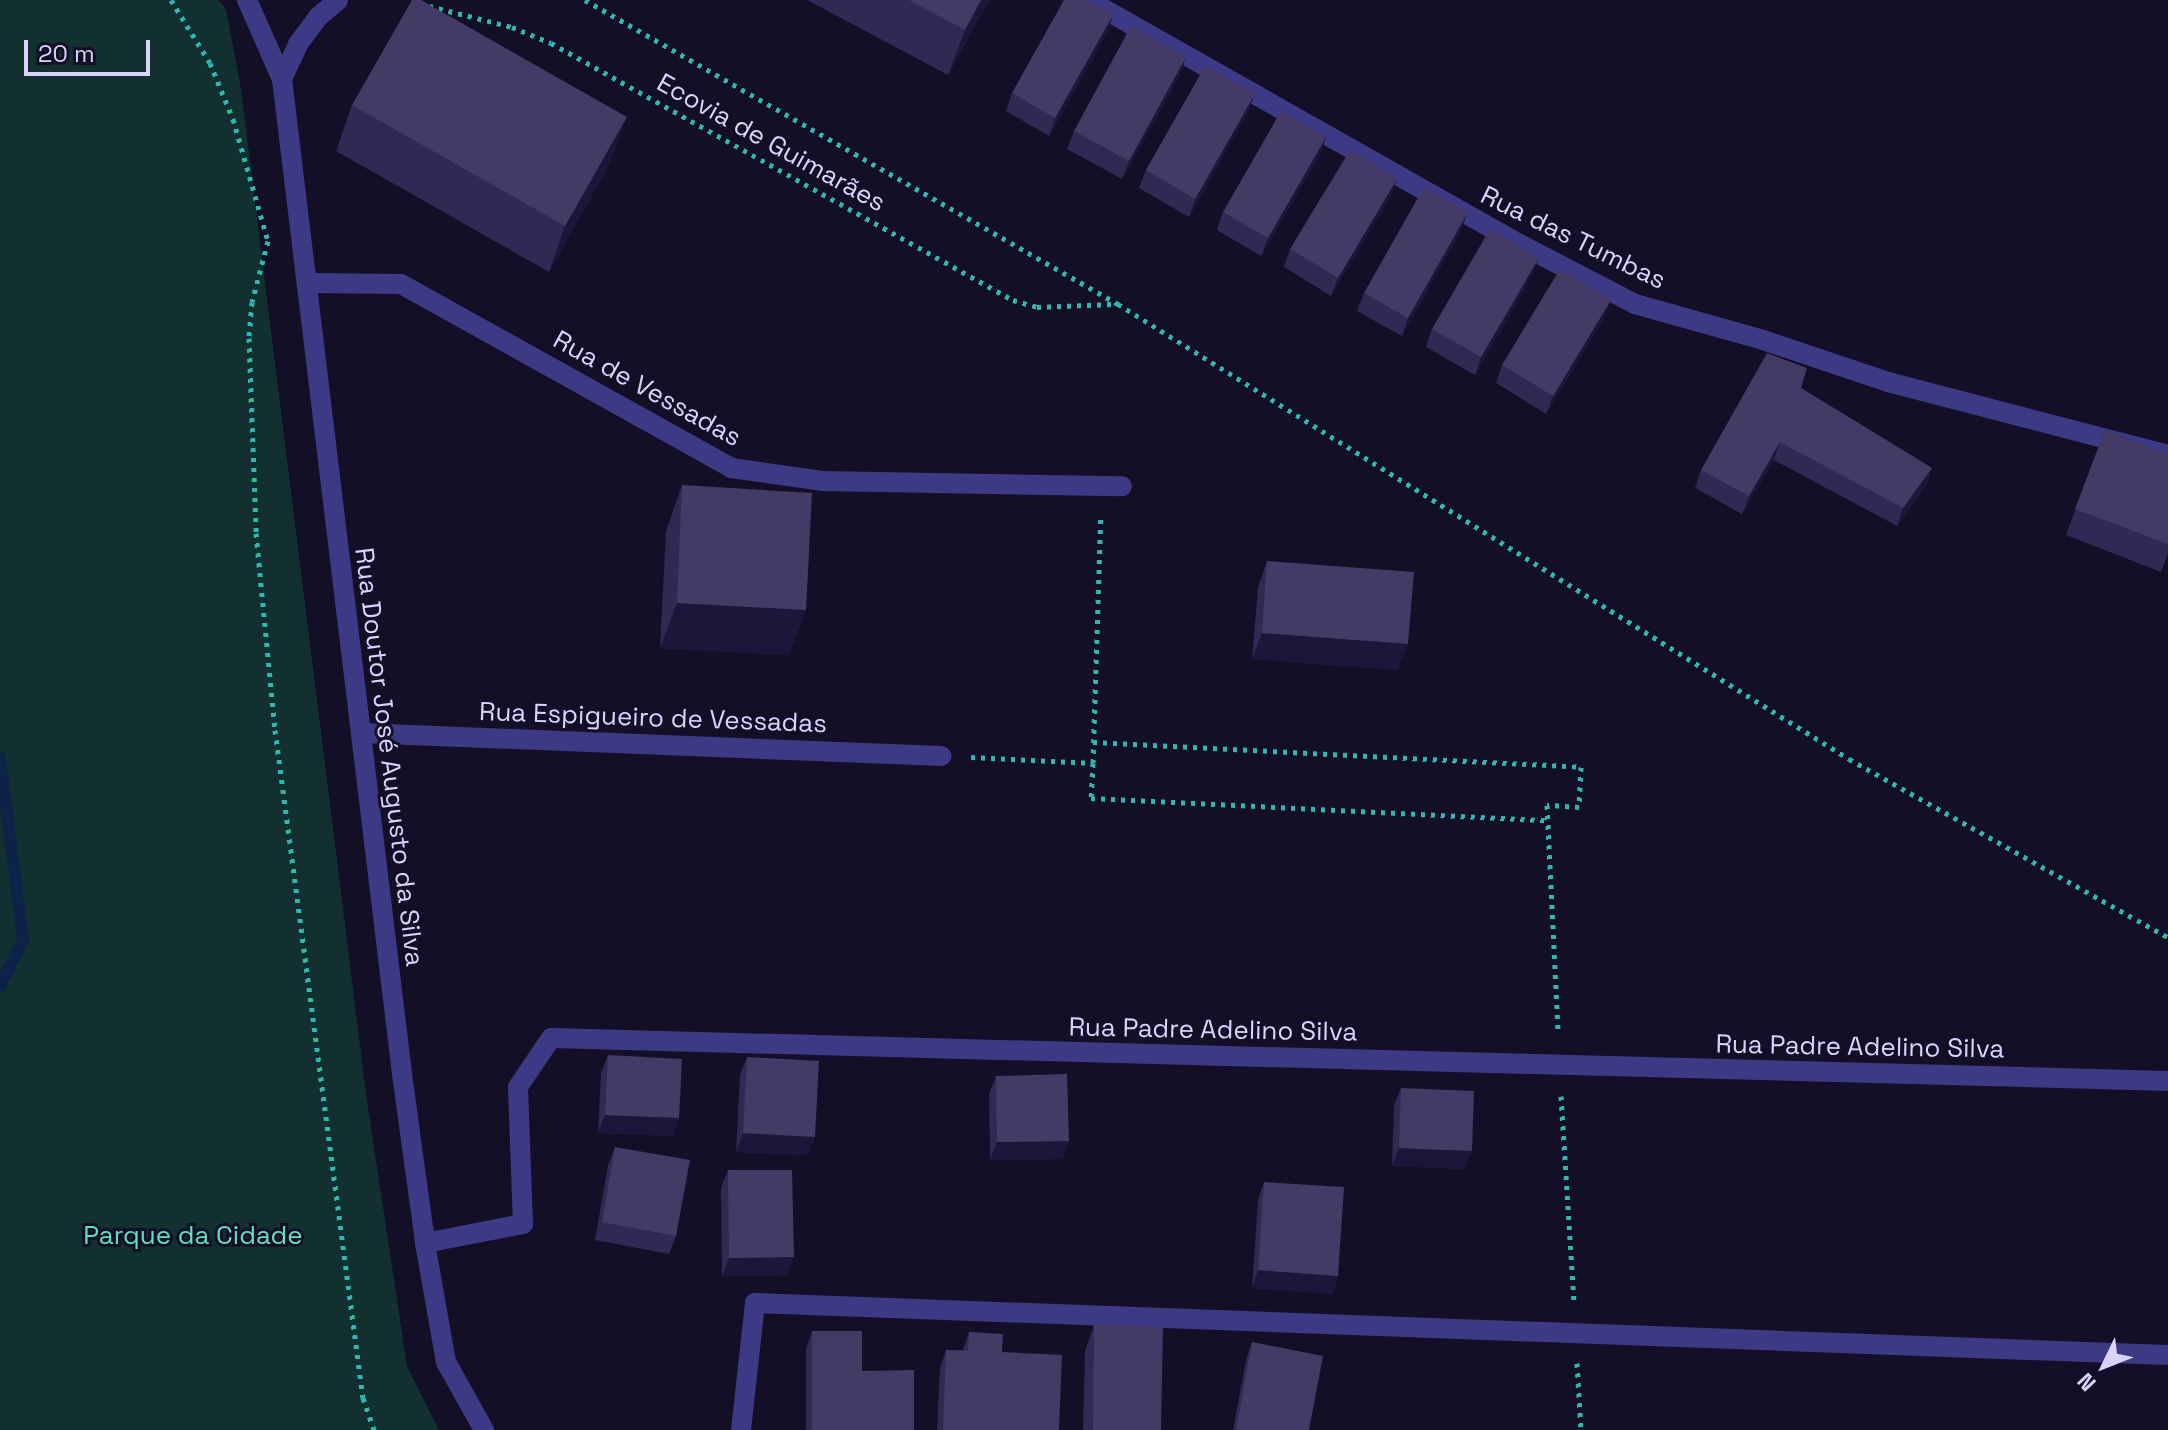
<!DOCTYPE html>
<html>
<head>
<meta charset="utf-8">
<style>
	body { margin:0 }
	#map { position:relative; width:2168px; height:1430px; overflow:hidden; background:#130f26; font-family:"Space Grotesk",sans-serif }
	div>[style] { position:absolute }
	[style*='--x'] { left:calc(var(--x)*1px); top:calc(var(--y)*1px); width:calc(var(--w)*1px); rotate:calc(var(--a)*1deg) }
	.green>* { inset:0; background:#12302f }
	.stream>* { height:12px; margin:-6px; padding:0 6px; transform-origin:6px; border-radius:6px; background:#0c2248 }
	.path>* { height:5px; margin-top:-2.5px; transform-origin:0; background:repeating-linear-gradient(90deg,#2fb8b0 0 4px,transparent 0 10px) }
	.minor>* { height:20px; margin:-10px; padding:0 10px; transform-origin:10px; border-radius:10px; background:#3d3a85 }
	.wall>* { inset:0; background:#312854 }
	.shaded-wall>* { inset:0; background:#1d163a }
	.building>* { inset:0; background:#433a66 }
	span { translate:-50% -50%; white-space:nowrap; text-align:center; line-height:1.15; -webkit-text-stroke:6px #130f26; paint-order:stroke }
	.street-label { font-size:26px; color:#d9d4ff }
	.park-label { font-size:26px; color:#5fe0c0 }
	.north { position:absolute; left:2064px; top:1326px; width:80px; height:80px; -webkit-text-stroke:6px #130f26; paint-order:stroke; rotate:227deg; font-size:22px; font-weight:700; line-height:32px; text-align:center; color:#d9d4ff }
	.north::after { content:''; display:block; margin:auto; width:28px; height:36px; background:#d9d4ff; clip-path:polygon(50% 0,100% 100%,50% 72%,0 100%) }
	.scale { position:absolute; left:24px; top:40px; width:126px; height:36px; box-sizing:border-box; border:4px solid #d9d4ff; border-top:0; padding-left:10px; font-size:24px; line-height:28px; white-space:nowrap; color:#d9d4ff; -webkit-text-stroke:6px #130f26; paint-order:stroke }
</style>
</head>
<body>
<div id="map">
	<div class="green">
		<i style="clip-path:polygon(0 0,218px 0,226px 9px,241px 89px,366px 1094px,407px 1366px,439px 1430px,0 1430px)"></i>
	</div>
	<div class="stream">
		<i style="--x:0;--y:758;--w:184;--a:82.8"></i>
		<i style="--x:23;--y:941;--w:51;--a:117.1"></i>
	</div>
	<div class="path">
		<i style="--x:171;--y:0;--w:74;--a:58.2"></i>
		<i style="--x:210;--y:63;--w:61;--a:67.7"></i>
		<i style="--x:233;--y:119;--w:127;--a:74"></i>
		<i style="--x:268;--y:241;--w:63;--a:104.7"></i>
		<i style="--x:252;--y:302;--w:36;--a:95"></i>
		<i style="--x:249;--y:338;--w:195;--a:87.9"></i>
		<i style="--x:256;--y:533;--w:198;--a:84.5"></i>
		<i style="--x:275;--y:730;--w:674;--a:82.5"></i>
		<i style="--x:363;--y:1398;--w:34;--a:71"></i>
		<i style="--x:585;--y:0;--w:614;--a:29.7"></i>
		<i style="--x:1118;--y:304;--w:861;--a:31.9"></i>
		<i style="--x:1849;--y:759;--w:365;--a:29.2"></i>
		<i style="--x:429;--y:6;--w:86;--a:14.2"></i>
		<i style="--x:512;--y:27;--w:42;--a:22.3"></i>
		<i style="--x:551;--y:43;--w:529;--a:29.09"></i>
		<i style="--x:1013;--y:300;--w:25;--a:16"></i>
		<i style="--x:1037;--y:307;--w:76;--a:-2.3"></i>
		<i style="--x:1093;--y:742;--w:489;--a:2.9"></i>
		<i style="--x:1581;--y:767;--w:40;--a:92.9"></i>
		<i style="--x:1579;--y:807;--w:32;--a:-176"></i>
		<i style="--x:1547;--y:805;--w:229;--a:87.2"></i>
		<i style="--x:971;--y:757;--w:122;--a:2.8"></i>
		<i style="--x:1093;--y:763;--w:248;--a:-88.2"></i>
		<i style="--x:1093;--y:763;--w:35;--a:93"></i>
		<i style="--x:1091;--y:798;--w:456;--a:2.8"></i>
		<i style="--x:1561;--y:1096;--w:206;--a:86.4"></i>
		<i style="--x:1577;--y:1363;--w:67;--a:86.6"></i>
	</div>
	<div class="minor">
		<i style="--x:247;--y:0;--w:86;--a:66.1"></i>
		<i style="--x:282;--y:79;--w:1002;--a:83.12"></i>
		<i style="--x:402;--y:1074;--w:171;--a:82.2"></i>
		<i style="--x:425;--y:1243;--w:121;--a:80"></i>
		<i style="--x:446;--y:1362;--w:78;--a:60.8"></i>
		<i style="--x:1088;--y:0;--w:487;--a:29.5"></i>
		<i style="--x:1512;--y:240;--w:139;--a:27.5"></i>
		<i style="--x:1635;--y:304;--w:133;--a:15.7"></i>
		<i style="--x:1763;--y:340;--w:132;--a:18.6"></i>
		<i style="--x:1888;--y:382;--w:289;--a:14.6"></i>
		<i style="--x:282;--y:79;--w:38;--a:-65"></i>
		<i style="--x:298;--y:44;--w:34;--a:-53"></i>
		<i style="--x:318;--y:17;--w:26;--a:-40"></i>
		<i style="--x:309;--y:283;--w:92;--a:0.6"></i>
		<i style="--x:401;--y:284;--w:378;--a:29.1"></i>
		<i style="--x:731;--y:468;--w:92;--a:8.1"></i>
		<i style="--x:822;--y:481;--w:300;--a:1"></i>
		<i style="--x:361;--y:733;--w:581;--a:2.27"></i>
		<i style="--x:425;--y:1243;--w:100;--a:-11"></i>
		<i style="--x:523;--y:1224;--w:137;--a:-92.1"></i>
		<i style="--x:518;--y:1087;--w:59;--a:-56"></i>
		<i style="--x:551;--y:1038;--w:1618;--a:1.52"></i>
		<i style="--x:741;--y:1430;--w:128;--a:-83.7"></i>
		<i style="--x:755;--y:1303;--w:1414;--a:2.11"></i>
	</div>
	<div class="wall">
		<i style="clip-path:polygon(807px 0,989px 0,948px 75px)"></i>
		<i style="clip-path:polygon(1107px 33px,1049px 136px,1006px 111px,1012px 93px)"></i>
		<i style="clip-path:polygon(1180px 75px,1122px 179px,1067px 149px,1074px 131px)"></i>
		<i style="clip-path:polygon(352px 105px,610px 163px,549px 272px,336px 151px)"></i>
		<i style="clip-path:polygon(1248px 112px,1189px 217px,1139px 188px,1146px 170px)"></i>
		<i style="clip-path:polygon(1326px 137px,1320px 155px,1261px 256px,1217px 230px,1223px 212px)"></i>
		<i style="clip-path:polygon(1390px 197px,1331px 296px,1284px 267px,1290px 249px)"></i>
		<i style="clip-path:polygon(1461px 230px,1402px 336px,1357px 311px,1364px 293px)"></i>
		<i style="clip-path:polygon(1532px 276px,1475px 375px,1426px 347px,1432px 329px)"></i>
		<i style="clip-path:polygon(1611px 300px,1604px 318px,1546px 414px,1496px 383px,1502px 365px)"></i>
		<i style="clip-path:polygon(1801px 388px,1932px 468px,1926px 486px,1897px 526px,1774px 460px,1742px 514px,1695px 488px,1701px 470px)"></i>
		<i style="clip-path:polygon(2105px 430px,2168px 455px,2168px 554px,2161px 572px,2066px 535px)"></i>
		<i style="clip-path:polygon(682px 485px,806px 610px,789px 655px,660px 648px,666px 531px)"></i>
		<i style="clip-path:polygon(1267px 561px,1398px 670px,1252px 659px,1258px 587px)"></i>
		<i style="clip-path:polygon(608px 1055px,673px 1136px,598px 1133px,601px 1073px)"></i>
		<i style="clip-path:polygon(747px 1057px,815px 1137px,808px 1155px,736px 1152px,740px 1075px)"></i>
		<i style="clip-path:polygon(996px 1076px,1069px 1141px,1062px 1159px,990px 1160px,989px 1094px)"></i>
		<i style="clip-path:polygon(1401px 1088px,1465px 1169px,1392px 1166px,1394px 1106px)"></i>
		<i style="clip-path:polygon(615px 1147px,676px 1236px,669px 1254px,595px 1240px,608px 1165px)"></i>
		<i style="clip-path:polygon(728px 1170px,787px 1275px,722px 1276px,721px 1188px)"></i>
		<i style="clip-path:polygon(1264px 1182px,1338px 1276px,1332px 1294px,1252px 1288px,1258px 1200px)"></i>
		<i style="clip-path:polygon(1094px 1325px,1161px 1430px,1083px 1430px,1085px 1351px)"></i>
		<i style="clip-path:polygon(812px 1331px,862px 1371px,914px 1430px,806px 1430px,806px 1349px)"></i>
		<i style="clip-path:polygon(969px 1332px,1002px 1352px,1059px 1430px,937px 1430px,940px 1368px,946px 1350px,963px 1350px)"></i>
		<i style="clip-path:polygon(1252px 1342px,1309px 1430px,1233px 1430px,1246px 1360px)"></i>
	</div>
	<div class="shaded-wall">
		<i style="clip-path:polygon(981px 0,989px 0,948px 75px,965px 30px)"></i>
		<i style="clip-path:polygon(1113px 15px,1107px 33px,1049px 136px,1055px 118px)"></i>
		<i style="clip-path:polygon(1186px 57px,1180px 75px,1122px 179px,1129px 161px)"></i>
		<i style="clip-path:polygon(1255px 94px,1248px 112px,1189px 217px,1195px 199px)"></i>
		<i style="clip-path:polygon(627px 117px,610px 163px,549px 272px,565px 226px)"></i>
		<i style="clip-path:polygon(1326px 137px,1320px 155px,1261px 256px,1268px 238px)"></i>
		<i style="clip-path:polygon(1397px 179px,1390px 197px,1331px 296px,1338px 278px)"></i>
		<i style="clip-path:polygon(1468px 212px,1461px 230px,1402px 336px,1408px 318px)"></i>
		<i style="clip-path:polygon(1539px 258px,1532px 276px,1475px 375px,1481px 357px)"></i>
		<i style="clip-path:polygon(1611px 300px,1604px 318px,1546px 414px,1553px 396px)"></i>
		<i style="clip-path:polygon(1780px 442px,1774px 460px,1742px 514px,1749px 496px)"></i>
		<i style="clip-path:polygon(1932px 468px,1926px 486px,1897px 526px,1903px 508px)"></i>
		<i style="clip-path:polygon(677px 603px,806px 610px,789px 655px,660px 648px)"></i>
		<i style="clip-path:polygon(1262px 633px,1408px 644px,1398px 670px,1252px 659px)"></i>
		<i style="clip-path:polygon(605px 1115px,679px 1118px,673px 1136px,598px 1133px)"></i>
		<i style="clip-path:polygon(743px 1133px,815px 1137px,808px 1155px,736px 1152px)"></i>
		<i style="clip-path:polygon(1069px 1141px,1062px 1159px,990px 1160px,997px 1142px)"></i>
		<i style="clip-path:polygon(1399px 1148px,1472px 1151px,1465px 1169px,1392px 1166px)"></i>
		<i style="clip-path:polygon(794px 1257px,787px 1275px,722px 1276px,729px 1258px)"></i>
		<i style="clip-path:polygon(1258px 1270px,1338px 1276px,1332px 1294px,1252px 1288px)"></i>
	</div>
	<div class="building">
		<i style="clip-path:polygon(412px 0,421px 0,627px 117px,565px 226px,352px 105px)"></i>
		<i style="clip-path:polygon(909px 0,981px 0,965px 30px)"></i>
		<i style="clip-path:polygon(1064px 0,1087px 0,1113px 15px,1055px 118px,1012px 93px)"></i>
		<i style="clip-path:polygon(1131px 26px,1186px 57px,1129px 161px,1074px 131px)"></i>
		<i style="clip-path:polygon(1205px 66px,1255px 94px,1195px 199px,1146px 170px)"></i>
		<i style="clip-path:polygon(1281px 111px,1326px 137px,1268px 238px,1223px 212px)"></i>
		<i style="clip-path:polygon(1350px 150px,1397px 179px,1338px 278px,1290px 249px)"></i>
		<i style="clip-path:polygon(1424px 187px,1468px 212px,1408px 318px,1364px 293px)"></i>
		<i style="clip-path:polygon(1490px 229px,1539px 258px,1481px 357px,1432px 329px)"></i>
		<i style="clip-path:polygon(1560px 269px,1611px 300px,1553px 396px,1502px 365px)"></i>
		<i style="clip-path:polygon(1767px 353px,1807px 368px,1801px 388px,1932px 468px,1903px 508px,1780px 442px,1749px 496px,1701px 470px)"></i>
		<i style="clip-path:polygon(2105px 430px,2168px 455px,2168px 544px,2075px 509px)"></i>
		<i style="clip-path:polygon(682px 485px,812px 493px,806px 610px,677px 603px)"></i>
		<i style="clip-path:polygon(1267px 561px,1414px 572px,1408px 644px,1262px 633px)"></i>
		<i style="clip-path:polygon(608px 1055px,682px 1059px,679px 1118px,605px 1115px)"></i>
		<i style="clip-path:polygon(747px 1057px,819px 1061px,815px 1137px,743px 1133px)"></i>
		<i style="clip-path:polygon(1067px 1074px,1069px 1141px,997px 1142px,996px 1076px)"></i>
		<i style="clip-path:polygon(1401px 1088px,1474px 1091px,1472px 1151px,1399px 1148px)"></i>
		<i style="clip-path:polygon(615px 1147px,690px 1160px,676px 1236px,602px 1222px)"></i>
		<i style="clip-path:polygon(728px 1170px,792px 1170px,794px 1257px,729px 1258px)"></i>
		<i style="clip-path:polygon(1264px 1182px,1344px 1187px,1338px 1276px,1258px 1270px)"></i>
		<i style="clip-path:polygon(1094px 1325px,1163px 1327px,1161px 1430px,1093px 1430px)"></i>
		<i style="clip-path:polygon(812px 1331px,862px 1331px,862px 1371px,914px 1370px,914px 1430px,812px 1430px)"></i>
		<i style="clip-path:polygon(969px 1332px,1003px 1334px,1002px 1352px,1062px 1355px,1059px 1430px,943px 1430px,946px 1350px,968px 1351px)"></i>
		<i style="clip-path:polygon(1252px 1342px,1323px 1356px,1309px 1430px,1236px 1430px)"></i>
	</div>
	<div class="street-label">
		<span style="left:771px;top:143px;rotate:29deg">Ecovia de Guimarães</span>
		<span style="left:1573px;top:238px;rotate:26deg">Rua das Tumbas</span>
		<span style="left:647px;top:389px;rotate:29deg">Rua de Vessadas</span>
		<span style="left:653px;top:718px;rotate:2deg">Rua Espigueiro de Vessadas</span>
		<span style="left:389px;top:757px;rotate:83deg">Rua Doutor José Augusto da Silva</span>
		<span style="left:1213px;top:1030px;rotate:1deg">Rua Padre Adelino Silva</span>
		<span style="left:1860px;top:1047px;rotate:1deg">Rua Padre Adelino Silva</span>
	</div>
	<div class="park-label">
		<span style="left:193px;top:1236px">Parque da Cidade</span>
	</div>
	<div class="north">N</div>
	<div class="scale">20 m</div>
</div>
</body>
</html>
